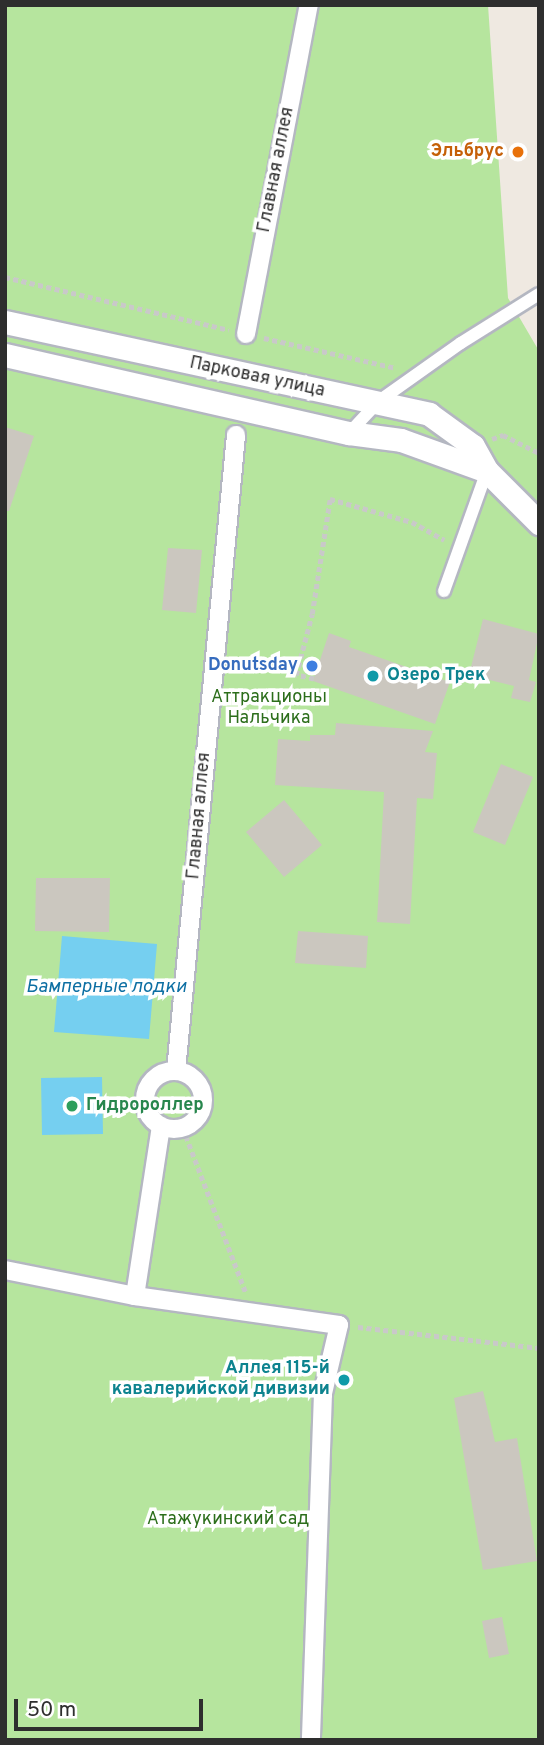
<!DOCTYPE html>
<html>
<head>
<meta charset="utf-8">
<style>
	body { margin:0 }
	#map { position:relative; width:544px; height:1745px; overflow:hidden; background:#efe9e1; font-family:Overpass,sans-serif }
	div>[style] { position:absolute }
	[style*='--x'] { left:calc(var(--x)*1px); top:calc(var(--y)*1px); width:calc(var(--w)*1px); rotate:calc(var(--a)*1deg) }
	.green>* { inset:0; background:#b6e59e }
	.water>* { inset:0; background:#75cff0 }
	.building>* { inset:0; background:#cbc7bf }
	.path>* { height:4.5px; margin-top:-2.25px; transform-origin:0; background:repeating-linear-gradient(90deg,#c9c9c9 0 5px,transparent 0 8.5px) }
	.roads { filter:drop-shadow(2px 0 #b4b7c1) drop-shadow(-2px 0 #b4b7c1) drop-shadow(0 2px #b4b7c1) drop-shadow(0 -2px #b4b7c1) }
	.service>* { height:12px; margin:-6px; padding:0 6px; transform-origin:6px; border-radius:6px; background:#fff }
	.pedestrian>* { height:18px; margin:-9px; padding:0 9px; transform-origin:9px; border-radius:9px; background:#fff }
	.pedestrian>.ring { margin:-9px; padding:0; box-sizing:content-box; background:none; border:18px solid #fff; border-radius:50% }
	.minor>* { height:23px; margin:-11.5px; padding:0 11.5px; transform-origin:11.5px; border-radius:11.5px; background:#fff }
	.dots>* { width:19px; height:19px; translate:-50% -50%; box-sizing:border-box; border:4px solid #fff; border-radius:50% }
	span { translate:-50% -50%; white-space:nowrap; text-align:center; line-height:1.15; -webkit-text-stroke:7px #fff; paint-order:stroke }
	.food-label { font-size:18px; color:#c56008; font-weight:700 }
	.right { translate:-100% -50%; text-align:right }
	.street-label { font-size:18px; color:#2e2e2e }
	.shop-label { font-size:18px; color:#366cbe; font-weight:700 }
	.culture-label { font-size:18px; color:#0d838f; font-weight:700 }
	.left { translate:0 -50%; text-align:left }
	.park-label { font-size:18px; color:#2c6e1b }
	.leisure-label { font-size:18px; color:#27864d; font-weight:700 }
	.water-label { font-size:19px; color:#0d6fa3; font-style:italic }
	.frame { position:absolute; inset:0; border:7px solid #2e2e2e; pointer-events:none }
	.scale { position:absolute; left:14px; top:1699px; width:189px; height:32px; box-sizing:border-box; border:4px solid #2e2e2e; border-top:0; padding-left:9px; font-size:21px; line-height:24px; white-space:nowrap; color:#2e2e2e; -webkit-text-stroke:5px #fff; paint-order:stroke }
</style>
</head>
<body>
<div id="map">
	<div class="green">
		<i style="clip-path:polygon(5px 5px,488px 5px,508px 298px,539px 351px,539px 1740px,5px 1740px)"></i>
	</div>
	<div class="water">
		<i style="clip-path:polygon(62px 936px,157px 944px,149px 1039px,54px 1032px)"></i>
		<i style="clip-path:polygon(102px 1077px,103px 1134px,42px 1135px,41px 1078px)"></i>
	</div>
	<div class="building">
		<i style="clip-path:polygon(5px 427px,34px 436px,9px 511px,5px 511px)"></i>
		<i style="clip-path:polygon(168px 548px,202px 550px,196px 613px,162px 610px)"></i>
		<i style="clip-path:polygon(483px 619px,539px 634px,529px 680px,536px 682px,530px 702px,511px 698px,514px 686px,469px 675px)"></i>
		<i style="clip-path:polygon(329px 633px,351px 641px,349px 647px,450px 682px,435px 724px,313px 681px)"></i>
		<i style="clip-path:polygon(336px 723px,433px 731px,425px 752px,437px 753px,433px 799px,417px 798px,410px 924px,377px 922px,384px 792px,275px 785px,278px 739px,310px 741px,310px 735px,335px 735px)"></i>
		<i style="clip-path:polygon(501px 764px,533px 777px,505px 845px,473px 832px)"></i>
		<i style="clip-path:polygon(284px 800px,322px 845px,284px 877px,246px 832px)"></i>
		<i style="clip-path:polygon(36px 878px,110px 878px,109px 932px,35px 931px)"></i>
		<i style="clip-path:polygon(298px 931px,368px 936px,366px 968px,295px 963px)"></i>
		<i style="clip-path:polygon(483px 1391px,495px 1442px,517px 1438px,537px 1561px,483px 1570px,454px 1398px)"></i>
		<i style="clip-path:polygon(502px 1617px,509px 1654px,489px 1658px,482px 1621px)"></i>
	</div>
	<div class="path">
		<i style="--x:5;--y:277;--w:230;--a:13.3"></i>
		<i style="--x:264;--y:338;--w:135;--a:12.8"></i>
		<i style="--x:492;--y:439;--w:12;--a:-20"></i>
		<i style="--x:503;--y:435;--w:40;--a:26.6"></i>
		<i style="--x:314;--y:679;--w:18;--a:-167"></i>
		<i style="--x:296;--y:675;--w:63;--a:-75.3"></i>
		<i style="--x:312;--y:614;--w:116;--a:-81.1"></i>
		<i style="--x:330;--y:499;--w:85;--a:15.7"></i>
		<i style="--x:412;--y:522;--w:37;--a:29"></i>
		<i style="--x:183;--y:1128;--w:177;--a:69.1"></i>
		<i style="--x:358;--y:1327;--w:182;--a:6.6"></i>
	</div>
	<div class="roads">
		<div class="service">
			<i style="--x:349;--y:433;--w:44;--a:-46.8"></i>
			<i style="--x:379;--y:401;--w:100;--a:-35.3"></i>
			<i style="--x:461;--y:343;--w:92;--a:-32.1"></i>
			<i style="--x:444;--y:591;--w:127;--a:-70.3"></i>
		</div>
		<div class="pedestrian">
			<i style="--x:246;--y:334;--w:335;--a:-79.2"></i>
			<i style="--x:176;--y:1071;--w:639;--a:-84.61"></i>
			<i class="ring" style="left:145px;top:1071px;width:40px;height:40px"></i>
			<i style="--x:5;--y:1270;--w:133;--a:11.3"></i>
			<i style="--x:135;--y:1296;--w:206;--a:8.1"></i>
			<i style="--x:339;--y:1325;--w:70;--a:103.2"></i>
			<i style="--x:323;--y:1393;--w:347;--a:92"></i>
			<i style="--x:135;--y:1296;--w:172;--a:-81.3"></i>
		</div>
		<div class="minor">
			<i style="--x:5;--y:322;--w:434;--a:12.2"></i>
			<i style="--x:429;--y:414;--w:54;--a:36"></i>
			<i style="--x:473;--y:446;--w:29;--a:61"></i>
			<i style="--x:487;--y:471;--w:74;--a:45"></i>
			<i style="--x:5;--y:355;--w:353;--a:12.8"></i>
			<i style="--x:349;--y:433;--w:52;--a:7.7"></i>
			<i style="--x:401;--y:440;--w:91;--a:19.8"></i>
		</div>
	</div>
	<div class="dots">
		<i style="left:518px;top:152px;background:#e8710a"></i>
		<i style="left:312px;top:666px;background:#3f7fe0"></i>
		<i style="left:373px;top:676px;background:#0f9aa8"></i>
		<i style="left:72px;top:1106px;background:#2e9e5b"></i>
		<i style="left:344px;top:1380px;background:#0f9aa8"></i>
	</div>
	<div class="food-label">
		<span class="right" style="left:504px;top:152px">Эльбрус</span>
	</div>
	<div class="street-label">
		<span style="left:277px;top:170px;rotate:-79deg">Главная аллея</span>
		<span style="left:257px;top:378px;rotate:12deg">Парковая улица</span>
		<span style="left:200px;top:816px;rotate:-85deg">Главная аллея</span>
	</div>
	<div class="shop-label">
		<span class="right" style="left:298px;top:666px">Donutsday</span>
	</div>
	<div class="culture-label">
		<span class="left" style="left:387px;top:676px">Озеро Трек</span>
		<span class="right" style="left:330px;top:1380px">Аллея 115-й<br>кавалерийской дивизии</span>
	</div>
	<div class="park-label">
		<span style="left:269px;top:709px">Аттракционы<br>Нальчика</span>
		<span style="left:228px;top:1520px">Атажукинский сад</span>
	</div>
	<div class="leisure-label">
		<span class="left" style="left:86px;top:1106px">Гидророллер</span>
	</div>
	<div class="water-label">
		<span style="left:106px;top:988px">Бамперные лодки</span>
	</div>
	<div class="frame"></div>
	<div class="scale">50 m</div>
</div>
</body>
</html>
